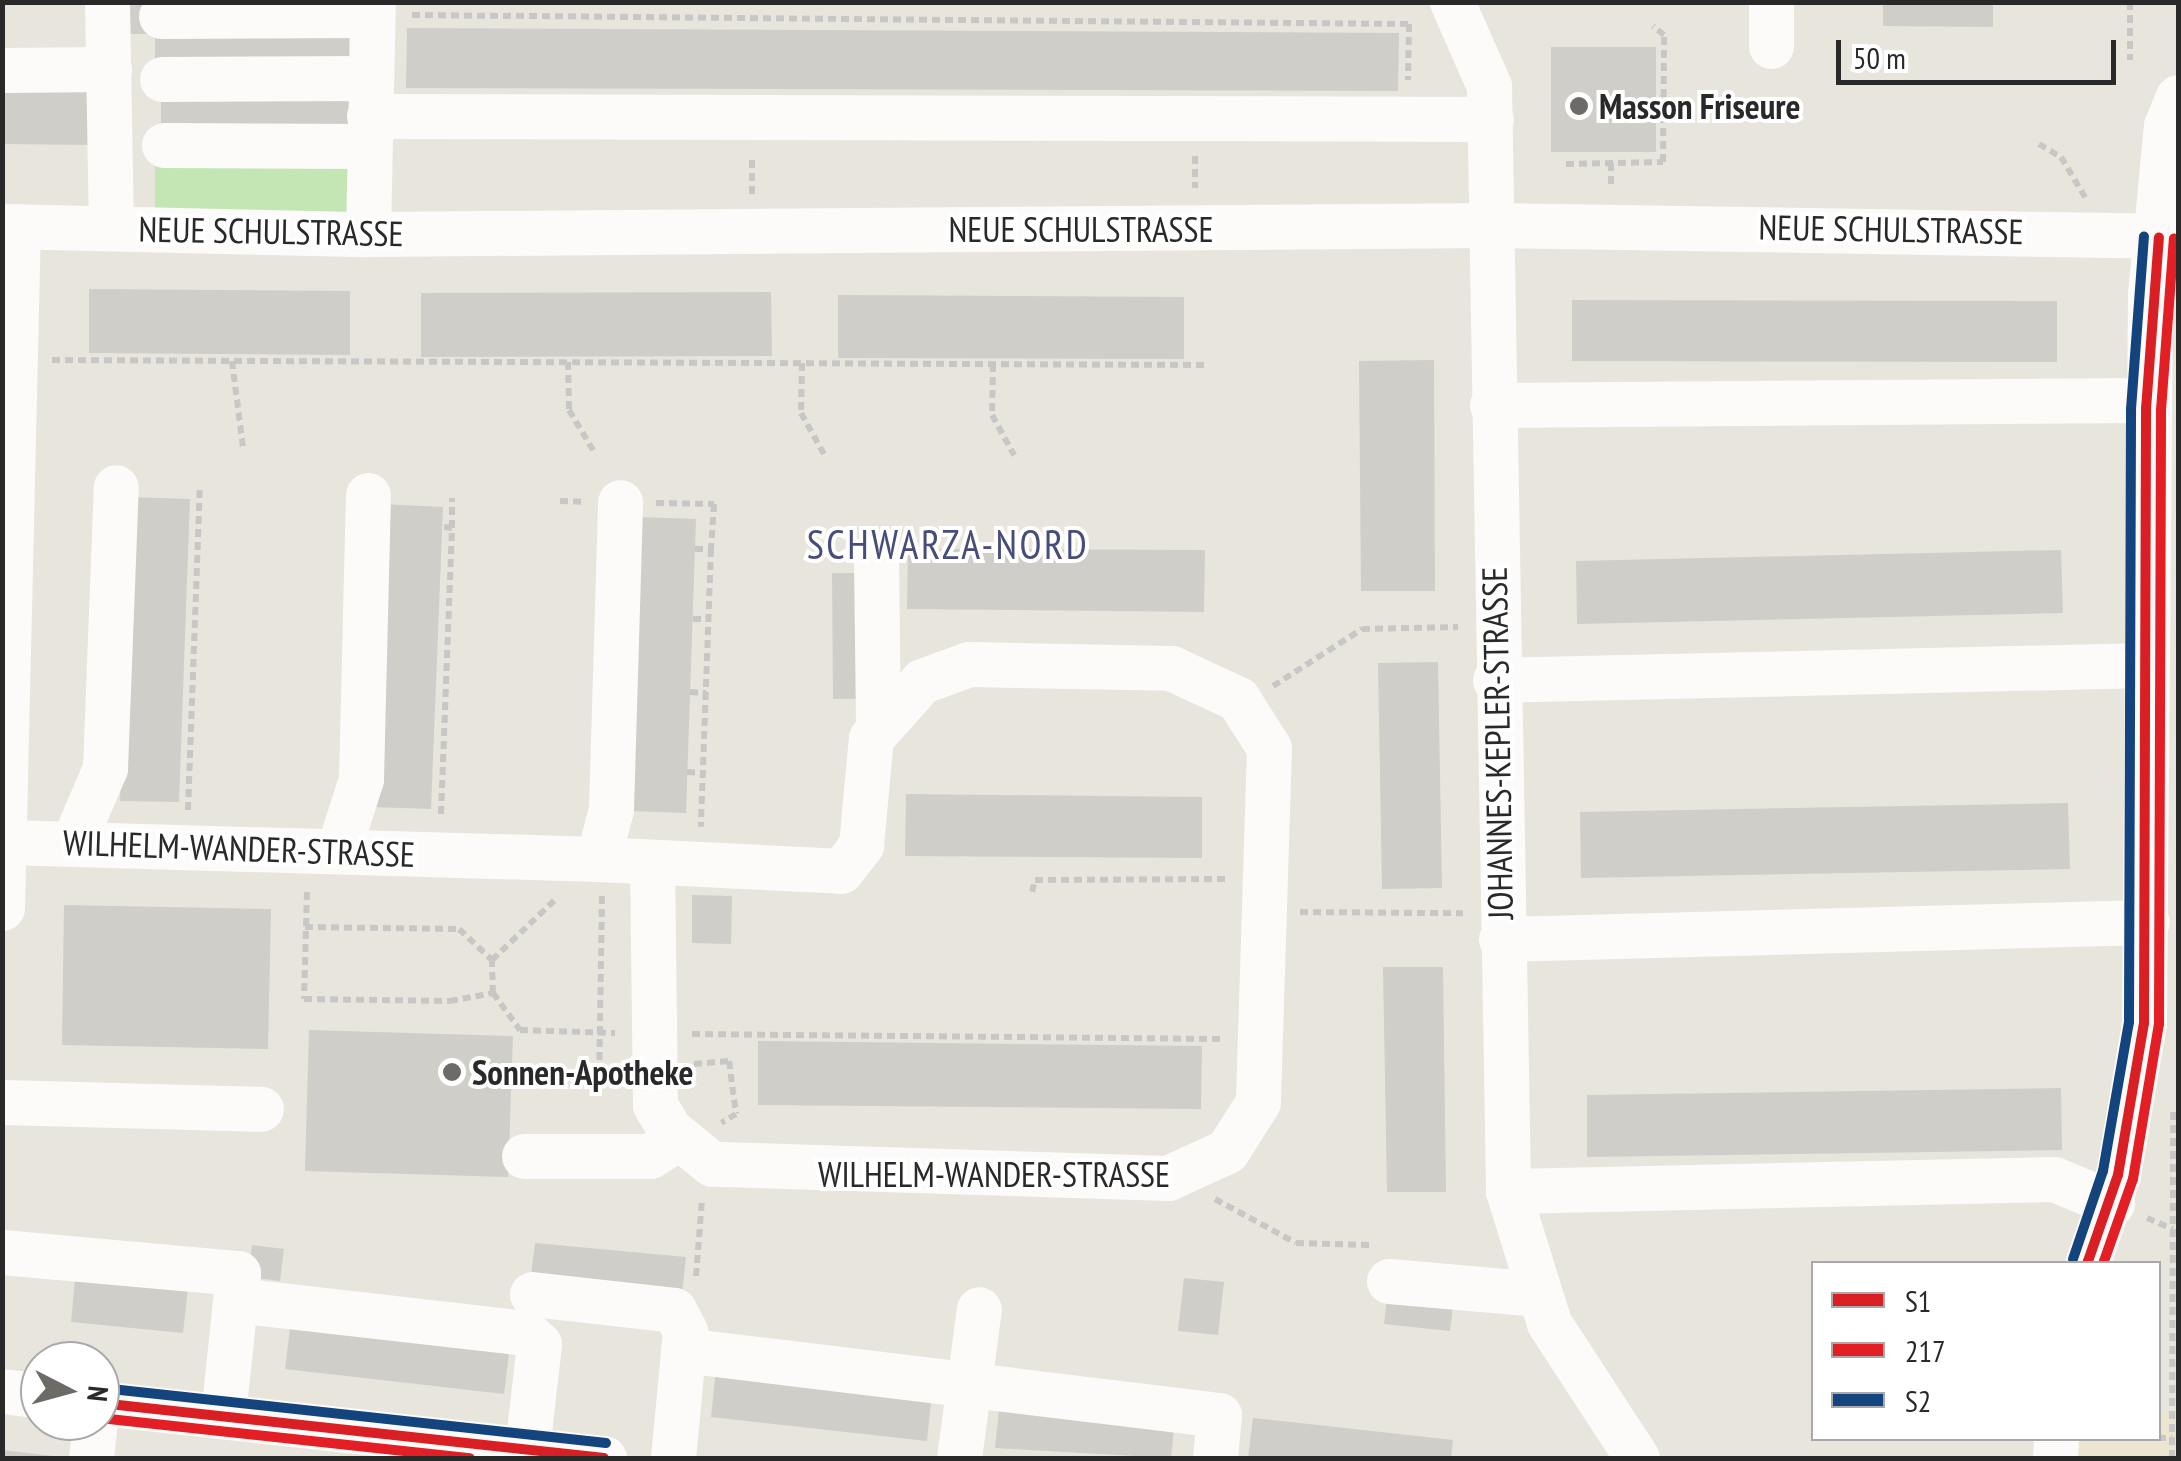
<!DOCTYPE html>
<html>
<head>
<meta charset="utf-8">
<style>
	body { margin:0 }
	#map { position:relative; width:2181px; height:1461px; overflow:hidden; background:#e8e5dd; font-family:"PT Sans Narrow",sans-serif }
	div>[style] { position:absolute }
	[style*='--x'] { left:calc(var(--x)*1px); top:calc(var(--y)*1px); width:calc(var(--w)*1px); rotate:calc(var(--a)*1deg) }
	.education>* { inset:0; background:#ece6d1 }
	.green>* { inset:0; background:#c4e6b4 }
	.building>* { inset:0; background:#d0cec9 }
	.path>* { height:6px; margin-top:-3px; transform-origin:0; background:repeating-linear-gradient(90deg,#c8c7c6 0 8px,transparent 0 13px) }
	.minor>* { height:45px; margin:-22.5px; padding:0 22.5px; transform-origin:22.5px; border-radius:22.5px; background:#fcfbfa }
	.bus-1>* { height:10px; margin:-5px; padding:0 5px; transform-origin:5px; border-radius:5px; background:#da1f24 }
	.bus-2>* { height:10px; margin:-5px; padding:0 5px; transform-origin:5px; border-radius:5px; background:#e31e24 }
	.bus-3>* { height:10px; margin:-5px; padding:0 5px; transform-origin:5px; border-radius:5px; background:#13447e }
	.dots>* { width:28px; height:28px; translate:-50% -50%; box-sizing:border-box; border:5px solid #fff; border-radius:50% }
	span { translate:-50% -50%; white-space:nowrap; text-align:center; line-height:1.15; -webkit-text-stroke:8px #fff; paint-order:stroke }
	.poi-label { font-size:35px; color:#292929; font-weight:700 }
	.left { translate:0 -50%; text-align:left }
	.street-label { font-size:35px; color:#292929 }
	.quarter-label { font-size:40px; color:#474c7b; letter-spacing:2.5px }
	.frame { position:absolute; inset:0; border:5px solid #292929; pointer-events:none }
	.legend { position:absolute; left:1811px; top:1261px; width:350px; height:180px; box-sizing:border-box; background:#fff; border:2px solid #a9a9a9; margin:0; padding:12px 18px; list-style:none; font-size:30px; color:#292929 }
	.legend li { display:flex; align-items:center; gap:20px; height:50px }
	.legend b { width:50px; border:2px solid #a9a9a9 }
	.north { position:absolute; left:20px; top:1341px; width:100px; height:100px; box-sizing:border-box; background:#fff; border:2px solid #a9a9a9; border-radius:50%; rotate:96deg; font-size:28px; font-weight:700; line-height:40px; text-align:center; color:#292929 }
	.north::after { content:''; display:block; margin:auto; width:35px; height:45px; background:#6c6b68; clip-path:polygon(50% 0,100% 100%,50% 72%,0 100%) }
	.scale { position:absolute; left:1836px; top:40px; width:280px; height:45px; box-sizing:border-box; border:5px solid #292929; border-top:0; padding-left:12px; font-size:30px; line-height:35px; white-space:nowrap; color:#292929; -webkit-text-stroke:8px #fff; paint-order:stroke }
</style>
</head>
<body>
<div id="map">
	<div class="education">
		<i style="clip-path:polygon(2159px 1413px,2178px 1413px,2178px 1458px,2077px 1458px,2078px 1439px,2158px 1438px)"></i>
	</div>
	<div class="green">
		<i style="clip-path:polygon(155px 164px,353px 167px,353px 214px,155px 211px)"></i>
	</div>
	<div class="building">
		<i style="clip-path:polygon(123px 2px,349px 35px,349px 60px,155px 59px,155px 34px,123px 34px)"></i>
		<i style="clip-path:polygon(1883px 2px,1993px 2px,1993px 27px,1883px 26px)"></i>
		<i style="clip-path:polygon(407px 28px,1399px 33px,1398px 91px,406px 88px)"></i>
		<i style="clip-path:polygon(1551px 47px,1656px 47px,1656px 152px,1551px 152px)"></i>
		<i style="clip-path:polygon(2px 83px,100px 83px,100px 145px,2px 144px)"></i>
		<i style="clip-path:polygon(161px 98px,357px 100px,357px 129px,161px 127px)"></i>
		<i style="clip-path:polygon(89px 289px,350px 291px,350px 355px,89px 353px)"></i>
		<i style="clip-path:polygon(771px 292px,772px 356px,421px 357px,421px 293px)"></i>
		<i style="clip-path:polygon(838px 295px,1184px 297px,1184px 359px,838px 358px)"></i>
		<i style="clip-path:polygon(1572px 300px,2057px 301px,2057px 362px,1572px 361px)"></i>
		<i style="clip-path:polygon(1434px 360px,1435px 591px,1361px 591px,1359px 361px)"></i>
		<i style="clip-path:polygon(130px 497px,190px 499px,179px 802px,120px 801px)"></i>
		<i style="clip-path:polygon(382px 504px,443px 507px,431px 809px,370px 807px)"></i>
		<i style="clip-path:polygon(639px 517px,696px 519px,686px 813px,630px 811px)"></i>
		<i style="clip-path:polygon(908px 549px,1205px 550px,1204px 612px,907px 609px)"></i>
		<i style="clip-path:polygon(2061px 550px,2063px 613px,1577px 624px,1576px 561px)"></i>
		<i style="clip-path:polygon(832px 573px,862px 573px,863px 699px,833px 699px)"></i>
		<i style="clip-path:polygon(1438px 662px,1442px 888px,1382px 889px,1378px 663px)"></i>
		<i style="clip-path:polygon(906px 794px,1202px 797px,1202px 858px,905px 856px)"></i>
		<i style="clip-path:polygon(2068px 803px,2070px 869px,1581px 878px,1580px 812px)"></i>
		<i style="clip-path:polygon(692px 895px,732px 896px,731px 944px,692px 943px)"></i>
		<i style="clip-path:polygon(64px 905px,271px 909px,268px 1049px,62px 1045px)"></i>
		<i style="clip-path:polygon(1383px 967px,1443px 967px,1446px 1192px,1387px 1192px)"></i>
		<i style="clip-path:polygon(309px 1030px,513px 1036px,508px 1177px,305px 1171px)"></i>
		<i style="clip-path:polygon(758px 1041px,1202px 1046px,1201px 1109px,758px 1105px)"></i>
		<i style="clip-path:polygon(2061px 1088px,2062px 1150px,1587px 1157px,1587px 1095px)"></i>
		<i style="clip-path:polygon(535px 1243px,686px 1257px,682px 1295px,530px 1282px)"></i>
		<i style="clip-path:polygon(252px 1245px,284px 1249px,280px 1281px,248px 1277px)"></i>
		<i style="clip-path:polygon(76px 1268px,189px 1279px,183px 1333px,71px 1322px)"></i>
		<i style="clip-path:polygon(1184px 1278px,1224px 1282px,1218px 1335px,1178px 1331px)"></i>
		<i style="clip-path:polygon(1388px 1290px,1454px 1297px,1450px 1331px,1384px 1324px)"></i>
		<i style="clip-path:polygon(291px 1320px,510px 1345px,504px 1394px,285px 1369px)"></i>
		<i style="clip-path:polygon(716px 1369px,932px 1393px,927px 1441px,711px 1417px)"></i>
		<i style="clip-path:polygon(1000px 1401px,1175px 1418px,1171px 1458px,995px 1448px)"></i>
		<i style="clip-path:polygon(1253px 1418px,1453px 1440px,1451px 1458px,1248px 1458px)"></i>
		<i style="clip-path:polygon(2px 1450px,54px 1456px,54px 1458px,2px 1458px)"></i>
	</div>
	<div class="path">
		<i style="--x:2130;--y:2;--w:58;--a:90"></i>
		<i style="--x:412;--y:15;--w:997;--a:0.52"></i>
		<i style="--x:1409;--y:24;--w:56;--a:91"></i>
		<i style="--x:2039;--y:144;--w:26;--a:31"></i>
		<i style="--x:2061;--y:157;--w:47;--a:59"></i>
		<i style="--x:1195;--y:156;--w:32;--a:90"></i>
		<i style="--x:1611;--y:163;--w:24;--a:90"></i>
		<i style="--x:1566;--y:164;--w:97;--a:-1.2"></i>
		<i style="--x:1663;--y:162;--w:127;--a:-89.5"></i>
		<i style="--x:1664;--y:35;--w:14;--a:-141"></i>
		<i style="--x:752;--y:194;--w:38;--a:-90"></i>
		<i style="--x:52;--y:360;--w:1153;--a:0.25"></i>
		<i style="--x:232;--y:361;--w:87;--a:82.7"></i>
		<i style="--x:568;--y:362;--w:48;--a:88.8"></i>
		<i style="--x:569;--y:410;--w:47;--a:59"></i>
		<i style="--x:802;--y:363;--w:50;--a:91.1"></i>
		<i style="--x:801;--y:413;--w:47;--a:60.7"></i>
		<i style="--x:993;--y:364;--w:51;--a:91.1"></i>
		<i style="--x:992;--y:415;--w:46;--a:61.2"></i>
		<i style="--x:560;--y:501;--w:24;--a:2"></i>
		<i style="--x:656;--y:503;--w:58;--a:1"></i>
		<i style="--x:714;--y:504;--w:45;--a:93.8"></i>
		<i style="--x:452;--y:528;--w:30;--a:-90"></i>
		<i style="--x:695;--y:549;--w:16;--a:0"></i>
		<i style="--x:711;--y:549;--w:278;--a:92.1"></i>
		<i style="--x:693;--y:619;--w:16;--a:0"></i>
		<i style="--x:1273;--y:686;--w:106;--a:-32.6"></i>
		<i style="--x:1362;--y:629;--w:96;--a:-1.2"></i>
		<i style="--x:690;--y:692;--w:16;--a:4"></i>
		<i style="--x:687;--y:772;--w:16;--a:4"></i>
		<i style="--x:188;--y:810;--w:320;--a:-87.9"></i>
		<i style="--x:441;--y:814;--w:286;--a:-87.8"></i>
		<i style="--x:452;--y:528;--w:8;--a:-173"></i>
		<i style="--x:307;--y:892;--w:107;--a:91.6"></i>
		<i style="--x:304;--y:999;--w:146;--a:0.8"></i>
		<i style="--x:450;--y:1001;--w:44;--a:-10.5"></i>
		<i style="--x:493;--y:993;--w:46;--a:53.9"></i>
		<i style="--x:520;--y:1030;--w:95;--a:1.8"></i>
		<i style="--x:1032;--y:892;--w:12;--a:-76"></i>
		<i style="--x:1035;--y:880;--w:194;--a:-0.3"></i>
		<i style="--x:602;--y:896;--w:183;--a:90.9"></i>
		<i style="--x:599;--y:1079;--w:15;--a:0"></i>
		<i style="--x:1300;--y:912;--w:163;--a:0.4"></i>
		<i style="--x:305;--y:927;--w:154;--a:0.7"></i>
		<i style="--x:459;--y:929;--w:45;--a:43.2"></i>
		<i style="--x:493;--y:993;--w:33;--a:-92"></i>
		<i style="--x:492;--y:960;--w:91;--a:-43.7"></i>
		<i style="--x:692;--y:1034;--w:528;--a:0.54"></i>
		<i style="--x:694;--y:1064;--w:35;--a:-5"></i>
		<i style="--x:729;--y:1061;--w:53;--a:82.5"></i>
		<i style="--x:736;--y:1114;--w:17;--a:149"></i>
		<i style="--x:1215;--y:1199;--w:92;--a:28.5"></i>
		<i style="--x:1296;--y:1243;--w:74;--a:1.5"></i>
		<i style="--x:2147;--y:1218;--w:28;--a:23"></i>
		<i style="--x:696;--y:1276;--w:77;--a:-85.5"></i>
		<i style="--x:2158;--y:1438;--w:14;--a:0"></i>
		<i style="--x:2172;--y:1458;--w:348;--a:-89.8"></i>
	</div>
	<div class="minor">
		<i style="--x:107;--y:2;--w:226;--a:89"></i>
		<i style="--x:1452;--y:2;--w:92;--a:66.2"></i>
		<i style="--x:1489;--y:86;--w:1105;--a:89.01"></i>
		<i style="--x:1508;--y:1191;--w:138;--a:72.7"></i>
		<i style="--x:1549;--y:1323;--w:161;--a:56.9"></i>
		<i style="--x:1771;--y:2;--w:44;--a:90"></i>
		<i style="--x:161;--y:16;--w:210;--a:-0.3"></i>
		<i style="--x:2;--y:70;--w:107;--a:-0.5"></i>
		<i style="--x:162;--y:79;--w:208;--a:-0.3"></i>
		<i style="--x:369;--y:116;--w:1122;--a:0.15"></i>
		<i style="--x:164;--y:145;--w:204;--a:0.3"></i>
		<i style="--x:2;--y:226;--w:366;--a:1.3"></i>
		<i style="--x:368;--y:234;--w:1125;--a:-0.46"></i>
		<i style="--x:1493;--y:225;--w:685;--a:0.92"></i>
		<i style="--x:368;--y:234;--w:232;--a:-88.8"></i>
		<i style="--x:1492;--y:405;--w:655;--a:-0.44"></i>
		<i style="--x:876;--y:559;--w:166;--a:89.3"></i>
		<i style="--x:1495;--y:680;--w:650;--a:-1.32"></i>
		<i style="--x:6;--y:842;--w:592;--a:1.64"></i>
		<i style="--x:598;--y:859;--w:243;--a:2.8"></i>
		<i style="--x:841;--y:871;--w:33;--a:-52"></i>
		<i style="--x:861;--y:845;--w:107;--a:-84.7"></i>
		<i style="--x:871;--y:738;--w:76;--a:-48.2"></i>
		<i style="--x:922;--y:681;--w:50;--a:-19.9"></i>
		<i style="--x:969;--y:664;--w:202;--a:1.1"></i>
		<i style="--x:1171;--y:668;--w:74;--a:24.8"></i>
		<i style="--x:1238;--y:699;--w:58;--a:57.7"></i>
		<i style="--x:1269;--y:748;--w:354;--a:91.8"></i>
		<i style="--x:1258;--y:1102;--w:58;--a:122.3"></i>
		<i style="--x:1227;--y:1151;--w:65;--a:155.4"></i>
		<i style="--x:1168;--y:1178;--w:456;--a:-178.2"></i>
		<i style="--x:712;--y:1164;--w:54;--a:-141"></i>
		<i style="--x:670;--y:1130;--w:29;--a:-121"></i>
		<i style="--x:655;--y:1105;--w:241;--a:-90.7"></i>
		<i style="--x:73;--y:843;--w:82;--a:-66.9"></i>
		<i style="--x:105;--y:768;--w:281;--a:-87.8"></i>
		<i style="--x:338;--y:851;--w:76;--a:-72.3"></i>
		<i style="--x:361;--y:779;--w:284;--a:-88.6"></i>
		<i style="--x:598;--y:859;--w:52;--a:-75.4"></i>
		<i style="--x:611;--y:809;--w:307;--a:-88.3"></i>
		<i style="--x:2;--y:908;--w:682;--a:-88.66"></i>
		<i style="--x:1501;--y:939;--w:646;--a:-1.51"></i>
		<i style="--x:2;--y:1102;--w:259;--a:1.5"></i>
		<i style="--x:524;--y:1156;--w:126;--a:0"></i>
		<i style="--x:650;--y:1156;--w:34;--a:-32"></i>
		<i style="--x:1508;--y:1191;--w:546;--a:-1.26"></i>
		<i style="--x:2054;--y:1179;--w:63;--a:22.5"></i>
		<i style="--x:2;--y:1252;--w:237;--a:5.1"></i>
		<i style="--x:238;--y:1273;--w:144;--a:96"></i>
		<i style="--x:2087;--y:1264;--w:94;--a:-70.8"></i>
		<i style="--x:2118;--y:1175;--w:154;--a:-80.3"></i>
		<i style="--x:2144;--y:1023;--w:729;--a:-89.53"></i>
		<i style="--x:2150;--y:294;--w:169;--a:-84.6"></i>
		<i style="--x:2166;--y:126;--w:31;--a:-68"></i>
		<i style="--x:1389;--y:1281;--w:149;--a:5"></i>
		<i style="--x:532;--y:1294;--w:143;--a:6.4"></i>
		<i style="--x:674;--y:1310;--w:24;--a:62"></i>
		<i style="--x:685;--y:1331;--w:128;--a:95.4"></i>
		<i style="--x:236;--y:1300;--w:293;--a:6.5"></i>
		<i style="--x:527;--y:1333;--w:16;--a:43"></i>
		<i style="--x:539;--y:1344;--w:106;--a:96.5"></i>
		<i style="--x:683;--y:1350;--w:540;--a:6.91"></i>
		<i style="--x:1219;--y:1415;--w:43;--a:95.3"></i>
		<i style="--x:2;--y:1391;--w:38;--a:7"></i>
		<i style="--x:100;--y:1403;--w:507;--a:6.23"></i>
		<i style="--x:91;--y:1458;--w:37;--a:-84"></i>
		<i style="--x:959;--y:1458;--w:150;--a:-82.4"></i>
		<i style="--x:2055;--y:1458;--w:20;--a:-87"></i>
	</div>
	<div class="bus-1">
		<i style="--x:2087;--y:1264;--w:94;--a:-70.8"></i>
		<i style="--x:2118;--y:1175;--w:154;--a:-80.3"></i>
		<i style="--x:2144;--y:1023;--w:614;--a:-89.81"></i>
		<i style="--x:2146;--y:409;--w:172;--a:-85.7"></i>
		<i style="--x:100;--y:1403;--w:507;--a:6.23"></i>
	</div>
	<div class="bus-2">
		<i style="--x:2103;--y:1264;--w:90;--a:-70.6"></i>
		<i style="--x:2133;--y:1179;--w:157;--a:-80.5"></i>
		<i style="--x:2159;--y:1024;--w:614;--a:-89.81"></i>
		<i style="--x:2161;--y:410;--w:172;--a:-85.7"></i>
		<i style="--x:100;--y:1418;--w:372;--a:6.2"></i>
	</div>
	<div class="bus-3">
		<i style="--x:2073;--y:1259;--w:93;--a:-71.2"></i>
		<i style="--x:2103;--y:1171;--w:151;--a:-80.1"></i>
		<i style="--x:2129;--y:1022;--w:613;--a:-89.81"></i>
		<i style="--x:2131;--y:409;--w:173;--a:-85.7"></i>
		<i style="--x:102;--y:1388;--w:507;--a:6.23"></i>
	</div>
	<div class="dots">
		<i style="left:1579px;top:106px;background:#6c6b68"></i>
		<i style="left:452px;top:1072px;background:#6c6b68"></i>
	</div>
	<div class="poi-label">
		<span class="left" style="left:1599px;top:106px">Masson Friseure</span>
		<span class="left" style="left:472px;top:1072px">Sonnen-Apotheke</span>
	</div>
	<div class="street-label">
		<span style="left:1081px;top:229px">NEUE SCHULSTRASSE</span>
		<span style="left:1891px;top:229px;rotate:1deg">NEUE SCHULSTRASSE</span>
		<span style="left:271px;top:231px;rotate:1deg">NEUE SCHULSTRASSE</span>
		<span style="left:1497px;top:743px;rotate:-91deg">JOHANNES-KEPLER-STRASSE</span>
		<span style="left:239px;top:848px;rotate:2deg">WILHELM-WANDER-STRASSE</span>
		<span style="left:994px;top:1174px">WILHELM-WANDER-STRASSE</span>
	</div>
	<div class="quarter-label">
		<span style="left:948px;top:544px">SCHWARZA-NORD</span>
	</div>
	<div class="frame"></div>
	<ul class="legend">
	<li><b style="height:12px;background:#da1f24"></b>S1</li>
	<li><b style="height:12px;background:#e31e24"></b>217</li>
	<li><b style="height:12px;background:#13447e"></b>S2</li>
	</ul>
	<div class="north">N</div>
	<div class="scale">50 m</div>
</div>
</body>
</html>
